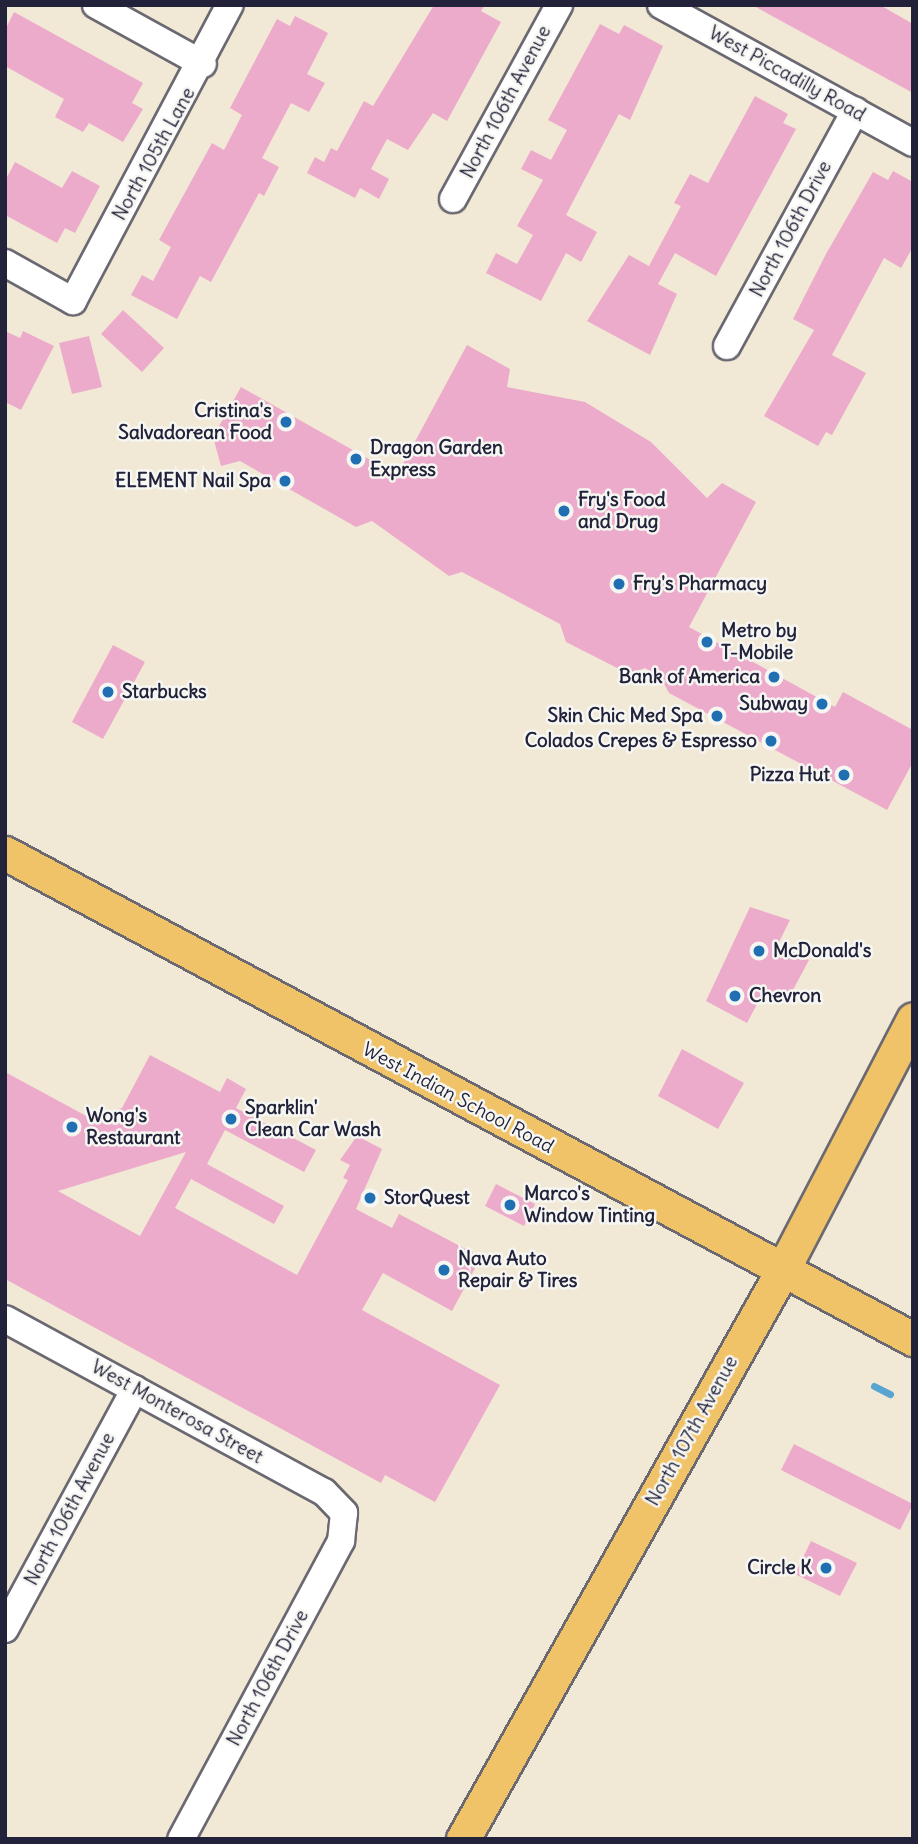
<!DOCTYPE html>
<html>
<head>
<meta charset="utf-8">
<style>
	body { margin:0 }
	#map { position:relative; width:918px; height:1844px; overflow:hidden; background:#f1e9d5; font-family:Delius,sans-serif }
	div>[style] { position:absolute }
	[style*='--x'] { left:calc(var(--x)*1px); top:calc(var(--y)*1px); width:calc(var(--w)*1px); rotate:calc(var(--a)*1deg) }
	.stream>* { height:7px; margin:-3.5px; padding:0 3.5px; transform-origin:3.5px; border-radius:3.5px; background:#59a5d1 }
	.building>* { inset:0; background:#edabcb }
	.roads { filter:drop-shadow(2px 0 #6a6871) drop-shadow(-2px 0 #6a6871) drop-shadow(0 2px #6a6871) drop-shadow(0 -2px #6a6871) }
	.minor>* { height:26px; margin:-13px; padding:0 13px; transform-origin:13px; border-radius:13px; background:#fff }
	.major>* { height:33px; margin:-16.5px; padding:0 16.5px; transform-origin:16.5px; border-radius:16.5px; background:#f1c369 }
	.dots>* { width:19px; height:19px; translate:-50% -50%; box-sizing:border-box; border:4px solid #f6f6f2; border-radius:50% }
	span { translate:-50% -50%; white-space:nowrap; text-align:center; line-height:1.15; -webkit-text-stroke:5px #f6f6f2; paint-order:stroke }
	.street-label { font-size:19px; color:#22223b }
	.poi-label { font-size:19px; color:#22223b; font-weight:700 }
	.right { translate:-100% -50%; text-align:right }
	.left { translate:0 -50%; text-align:left }
	.frame { position:absolute; inset:0; border:7px solid #22223b; pointer-events:none }
</style>
</head>
<body>
<div id="map">
	<div class="stream">
		<i style="--x:874;--y:1386;--w:18;--a:27"></i>
	</div>
	<div class="building">
		<i style="clip-path:polygon(434px 5px,485px 5px,481px 11px,501px 22px,447px 121px,433px 113px,408px 150px,387px 139px,371px 169px,389px 179px,379px 199px,360px 188px,355px 198px,307px 173px,315px 157px,324px 162px,331px 148px,337px 151px,364px 101px,373px 106px)"></i>
		<i style="clip-path:polygon(752px 5px,880px 5px,913px 24px,913px 93px)"></i>
		<i style="clip-path:polygon(14px 12px,143px 83px,132px 103px,143px 109px,123px 142px,89px 123px,83px 132px,55px 117px,64px 99px,5px 66px,5px 30px)"></i>
		<i style="clip-path:polygon(295px 16px,328px 33px,307px 74px,325px 83px,309px 112px,291px 103px,262px 158px,279px 167px,264px 196px,259px 193px,211px 282px,200px 276px,177px 319px,131px 295px,142px 275px,153px 281px,171px 247px,159px 240px,212px 143px,224px 150px,242px 115px,230px 108px,277px 19px,290px 26px)"></i>
		<i style="clip-path:polygon(600px 24px,619px 34px,624px 25px,663px 46px,630px 120px,619px 114px,566px 215px,597px 232px,581px 262px,566px 253px,541px 301px,486px 273px,496px 253px,517px 264px,533px 235px,517px 226px,543px 180px,521px 169px,531px 150px,551px 160px,567px 130px,548px 120px)"></i>
		<i style="clip-path:polygon(755px 96px,788px 114px,783px 123px,796px 129px,716px 276px,675px 253px,658px 284px,677px 294px,650px 355px,587px 321px,629px 255px,649px 266px,681px 206px,674px 203px,690px 174px,708px 183px)"></i>
		<i style="clip-path:polygon(15px 162px,62px 188px,72px 171px,100px 186px,75px 233px,65px 228px,57px 243px,5px 215px,5px 181px)"></i>
		<i style="clip-path:polygon(893px 171px,913px 182px,913px 247px,901px 268px,884px 258px,832px 355px,866px 373px,832px 435px,826px 432px,818px 446px,764px 416px,814px 330px,793px 319px,826px 254px,873px 172px,888px 180px)"></i>
		<i style="clip-path:polygon(123px 310px,164px 348px,142px 372px,101px 334px)"></i>
		<i style="clip-path:polygon(5px 331px,20px 338px,23px 331px,54px 346px,21px 410px,5px 402px)"></i>
		<i style="clip-path:polygon(89px 336px,102px 387px,72px 394px,59px 343px)"></i>
		<i style="clip-path:polygon(467px 345px,510px 369px,507px 387px,585px 402px,651px 442px,707px 498px,722px 483px,756px 502px,689px 627px,835px 707px,843px 692px,913px 730px,913px 762px,887px 810px,669px 693px,661px 678px,645px 668px,629px 674px,566px 642px,560px 624px,462px 572px,449px 576px,372px 521px,356px 527px,240px 461px,221px 466px,213px 437px,241px 387px,397px 475px)"></i>
		<i style="clip-path:polygon(113px 645px,145px 662px,103px 739px,72px 722px)"></i>
		<i style="clip-path:polygon(750px 907px,790px 920px,778px 944px,809px 960px,786px 1003px,764px 991px,747px 1023px,706px 1001px)"></i>
		<i style="clip-path:polygon(682px 1049px,744px 1083px,718px 1129px,658px 1096px)"></i>
		<i style="clip-path:polygon(evenodd,150px 1055px,220px 1092px,227px 1078px,246px 1089px,236px 1108px,316px 1150px,304px 1172px,225px 1130px,207px 1164px,284px 1206px,274px 1224px,191px 1179px,175px 1208px,297px 1275px,348px 1180px,343px 1178px,350px 1165px,340px 1160px,357px 1136px,382px 1149px,356px 1209px,392px 1228px,399px 1214px,481px 1257px,452px 1311px,383px 1273px,362px 1310px,500px 1385px,435px 1502px,385px 1475px,381px 1483px,5px 1279px,5px 1072px,90px 1118px,122px 1108px,150px 1055px,186px 1152px,140px 1236px,58px 1191px,186px 1152px)"></i>
		<i style="clip-path:polygon(496px 1184px,535px 1204px,524px 1226px,485px 1206px)"></i>
		<i style="clip-path:polygon(794px 1444px,913px 1504px,900px 1530px,781px 1470px)"></i>
		<i style="clip-path:polygon(811px 1541px,857px 1563px,840px 1596px,795px 1574px)"></i>
	</div>
	<div class="roads">
		<div class="minor">
			<i style="--x:96;--y:5;--w:122;--a:28.9"></i>
			<i style="--x:661;--y:5;--w:287;--a:28.7"></i>
			<i style="--x:453;--y:199;--w:221;--a:-61.3"></i>
			<i style="--x:5;--y:263;--w:78;--a:29.2"></i>
			<i style="--x:73;--y:301;--w:335;--a:-62.1"></i>
			<i style="--x:727;--y:346;--w:268;--a:-61.4"></i>
			<i style="--x:5;--y:1319;--w:363;--a:28.5"></i>
			<i style="--x:324;--y:1492;--w:29;--a:46"></i>
			<i style="--x:344;--y:1513;--w:28;--a:96"></i>
			<i style="--x:341;--y:1541;--w:338;--a:118.2"></i>
			<i style="--x:5;--y:1629;--w:273;--a:-61.6"></i>
		</div>
		<div class="major">
			<i style="--x:5;--y:853;--w:1030;--a:28.16"></i>
			<i style="--x:463;--y:1839;--w:649;--a:-60.67"></i>
			<i style="--x:781;--y:1273;--w:286;--a:-62.5"></i>
		</div>
	</div>
	<div class="dots">
		<i style="left:286px;top:422px;background:#1f6fb2"></i>
		<i style="left:356px;top:459px;background:#1f6fb2"></i>
		<i style="left:285px;top:481px;background:#1f6fb2"></i>
		<i style="left:564px;top:511px;background:#1f6fb2"></i>
		<i style="left:619px;top:584px;background:#1f6fb2"></i>
		<i style="left:707px;top:642px;background:#1f6fb2"></i>
		<i style="left:774px;top:677px;background:#1f6fb2"></i>
		<i style="left:108px;top:692px;background:#1f6fb2"></i>
		<i style="left:822px;top:704px;background:#1f6fb2"></i>
		<i style="left:717px;top:716px;background:#1f6fb2"></i>
		<i style="left:771px;top:741px;background:#1f6fb2"></i>
		<i style="left:844px;top:775px;background:#1f6fb2"></i>
		<i style="left:759px;top:951px;background:#1f6fb2"></i>
		<i style="left:735px;top:996px;background:#1f6fb2"></i>
		<i style="left:231px;top:1119px;background:#1f6fb2"></i>
		<i style="left:72px;top:1127px;background:#1f6fb2"></i>
		<i style="left:370px;top:1198px;background:#1f6fb2"></i>
		<i style="left:510px;top:1205px;background:#1f6fb2"></i>
		<i style="left:444px;top:1270px;background:#1f6fb2"></i>
		<i style="left:826px;top:1568px;background:#1f6fb2"></i>
	</div>
	<div class="street-label">
		<span style="left:787px;top:74px;rotate:29deg">West Piccadilly Road</span>
		<span style="left:506px;top:102px;rotate:-62deg">North 106th Avenue</span>
		<span style="left:154px;top:154px;rotate:-61deg">North 105th Lane</span>
		<span style="left:791px;top:229px;rotate:-62deg">North 106th Drive</span>
		<span style="left:458px;top:1098px;rotate:28deg">West Indian School Road</span>
		<span style="left:177px;top:1412px;rotate:29deg">West Monterosa Street</span>
		<span style="left:692px;top:1431px;rotate:-61deg">North 107th Avenue</span>
		<span style="left:70px;top:1509px;rotate:-62deg">North 106th Avenue</span>
		<span style="left:268px;top:1678px;rotate:-62deg">North 106th Drive</span>
	</div>
	<div class="poi-label">
		<span class="right" style="left:272px;top:422px">Cristina's<br>Salvadorean Food</span>
		<span class="left" style="left:370px;top:459px">Dragon Garden<br>Express</span>
		<span class="right" style="left:271px;top:481px">ELEMENT Nail Spa</span>
		<span class="left" style="left:578px;top:511px">Fry's Food<br>and Drug</span>
		<span class="left" style="left:633px;top:584px">Fry's Pharmacy</span>
		<span class="left" style="left:721px;top:642px">Metro by<br>T-Mobile</span>
		<span class="right" style="left:760px;top:677px">Bank of America</span>
		<span class="left" style="left:122px;top:692px">Starbucks</span>
		<span class="right" style="left:808px;top:704px">Subway</span>
		<span class="right" style="left:703px;top:716px">Skin Chic Med Spa</span>
		<span class="right" style="left:757px;top:741px">Colados Crepes &amp; Espresso</span>
		<span class="right" style="left:830px;top:775px">Pizza Hut</span>
		<span class="left" style="left:773px;top:951px">McDonald's</span>
		<span class="left" style="left:749px;top:996px">Chevron</span>
		<span class="left" style="left:245px;top:1119px">Sparklin'<br>Clean Car Wash</span>
		<span class="left" style="left:86px;top:1127px">Wong's<br>Restaurant</span>
		<span class="left" style="left:524px;top:1205px">Marco's<br>Window Tinting</span>
		<span class="left" style="left:384px;top:1198px">StorQuest</span>
		<span class="left" style="left:458px;top:1270px">Nava Auto<br>Repair &amp; Tires</span>
		<span class="right" style="left:812px;top:1568px">Circle K</span>
	</div>
	<div class="frame"></div>
</div>
</body>
</html>
